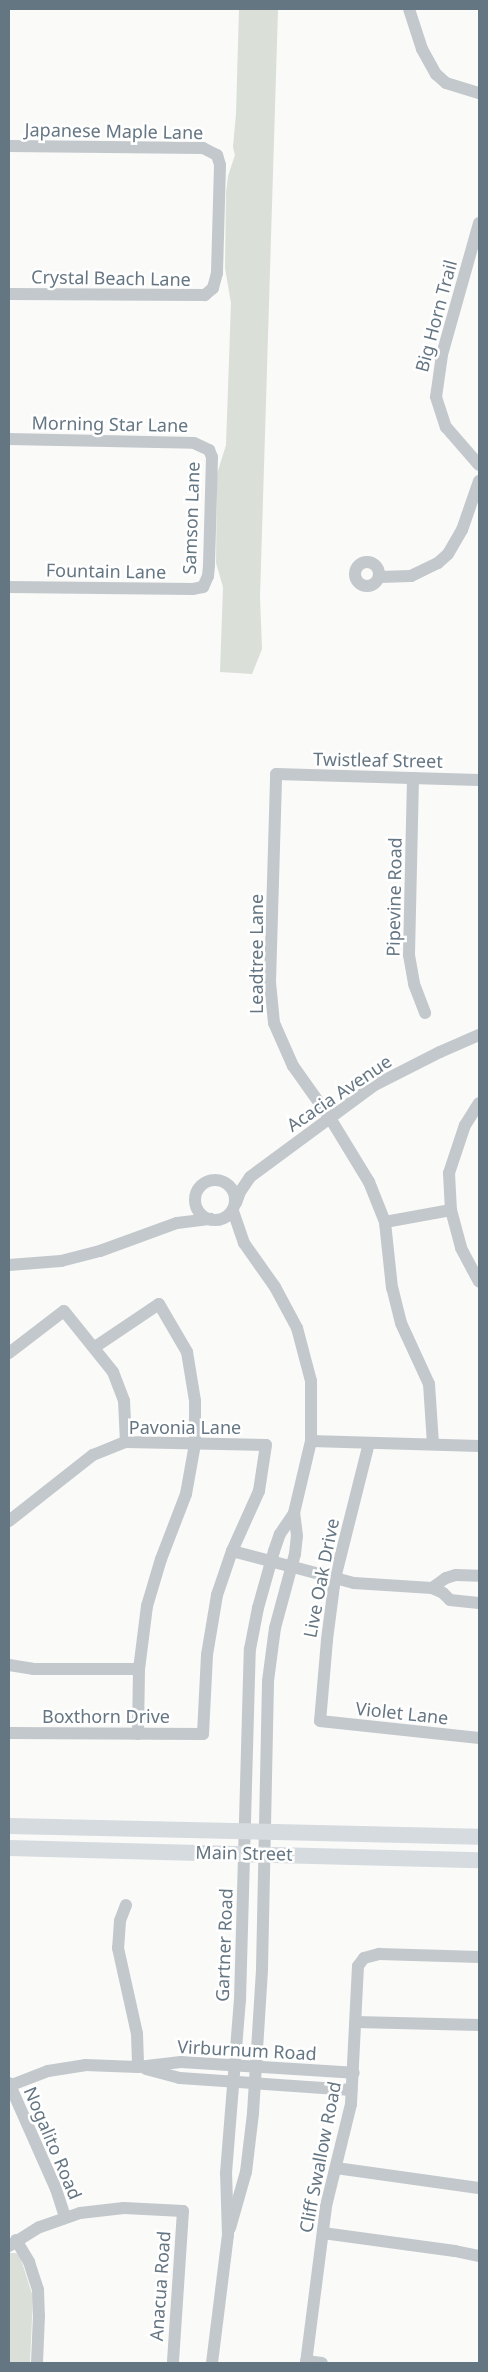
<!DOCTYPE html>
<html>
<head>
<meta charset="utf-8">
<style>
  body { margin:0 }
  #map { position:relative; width:488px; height:2372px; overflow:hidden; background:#fafaf8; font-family:"Noto Sans",sans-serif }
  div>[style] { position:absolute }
  .green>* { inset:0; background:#dadfd7 }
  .minor>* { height:12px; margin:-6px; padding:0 6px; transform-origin:6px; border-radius:6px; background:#c3c8cc }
  .minor>.ring { margin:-6px; padding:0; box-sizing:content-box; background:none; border:12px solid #c3c8cc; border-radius:50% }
  .major>* { height:16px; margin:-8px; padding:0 8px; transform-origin:8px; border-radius:8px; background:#d6dbdf }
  span { translate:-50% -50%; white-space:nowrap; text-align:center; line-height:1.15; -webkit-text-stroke:5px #fff; paint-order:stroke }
  .street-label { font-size:18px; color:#657683 }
  .frame { position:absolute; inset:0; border:10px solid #657683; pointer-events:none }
</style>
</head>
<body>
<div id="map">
  <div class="green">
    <div style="clip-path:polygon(239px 9px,278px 9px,260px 597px,262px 649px,252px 674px,220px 672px,223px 587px,216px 563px,217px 474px,226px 445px,231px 303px,225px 268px,226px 193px,228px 176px,235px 155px,233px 147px,236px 114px)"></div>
    <div style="clip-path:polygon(9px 2253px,16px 2253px,20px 2256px,33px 2297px,30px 2363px,9px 2363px)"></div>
  </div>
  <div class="minor">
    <div style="left:409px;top:9px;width:42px;rotate:72deg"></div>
    <div style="left:422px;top:49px;width:29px;rotate:61deg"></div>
    <div style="left:436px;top:74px;width:13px;rotate:42deg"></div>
    <div style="left:446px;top:83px;width:34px;rotate:17deg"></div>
    <div style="left:9px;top:146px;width:194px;rotate:0.6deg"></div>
    <div style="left:203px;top:148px;width:16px;rotate:27deg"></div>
    <div style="left:217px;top:155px;width:10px;rotate:73deg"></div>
    <div style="left:220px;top:165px;width:108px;rotate:91.6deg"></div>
    <div style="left:217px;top:273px;width:16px;rotate:105deg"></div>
    <div style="left:213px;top:288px;width:11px;rotate:139deg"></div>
    <div style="left:205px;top:295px;width:196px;rotate:-179.7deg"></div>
    <div style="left:479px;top:223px;width:137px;rotate:105.7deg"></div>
    <div style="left:442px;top:355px;width:42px;rotate:98.1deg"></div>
    <div style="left:436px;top:397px;width:32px;rotate:72deg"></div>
    <div style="left:446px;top:427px;width:50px;rotate:49deg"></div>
    <div style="left:9px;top:439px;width:185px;rotate:1.2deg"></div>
    <div style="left:194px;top:443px;width:17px;rotate:25deg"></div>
    <div style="left:209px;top:450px;width:8px;rotate:67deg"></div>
    <div style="left:212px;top:457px;width:108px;rotate:91.6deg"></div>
    <div style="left:209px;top:565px;width:11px;rotate:95deg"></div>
    <div style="left:208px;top:576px;width:12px;rotate:114deg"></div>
    <div style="left:203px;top:587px;width:10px;rotate:169deg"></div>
    <div style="left:193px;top:589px;width:184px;rotate:-179.4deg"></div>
    <div class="ring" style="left:355px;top:562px;width:12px;height:12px"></div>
    <div style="left:379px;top:577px;width:32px;rotate:-2deg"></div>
    <div style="left:411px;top:576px;width:30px;rotate:-26deg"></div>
    <div style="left:438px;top:563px;width:13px;rotate:-42deg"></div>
    <div style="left:448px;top:554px;width:28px;rotate:-60deg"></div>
    <div style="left:462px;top:530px;width:52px;rotate:-70.9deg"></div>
    <div style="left:413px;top:778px;width:177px;rotate:91.3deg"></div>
    <div style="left:409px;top:955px;width:29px;rotate:80deg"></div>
    <div style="left:414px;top:984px;width:31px;rotate:69deg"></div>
    <div style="left:479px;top:1103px;width:26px;rotate:122deg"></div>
    <div style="left:465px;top:1125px;width:51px;rotate:108.4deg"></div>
    <div style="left:449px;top:1173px;width:37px;rotate:87deg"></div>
    <div style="left:451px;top:1210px;width:39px;rotate:75deg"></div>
    <div style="left:461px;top:1248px;width:38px;rotate:62deg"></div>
    <div class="ring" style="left:195px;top:1180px;width:28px;height:28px"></div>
    <div style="left:236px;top:1203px;width:12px;rotate:-70deg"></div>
    <div style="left:240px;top:1192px;width:18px;rotate:-56deg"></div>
    <div style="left:250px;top:1177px;width:155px;rotate:-36.4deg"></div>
    <div style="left:375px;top:1085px;width:73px;rotate:-26.9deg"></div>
    <div style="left:440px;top:1052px;width:43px;rotate:-23.6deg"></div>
    <div style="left:385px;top:1222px;width:67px;rotate:-10.3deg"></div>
    <div style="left:9px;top:1265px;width:52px;rotate:-4.4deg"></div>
    <div style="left:61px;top:1261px;width:40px;rotate:-14.4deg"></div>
    <div style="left:100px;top:1251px;width:82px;rotate:-20deg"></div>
    <div style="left:177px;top:1223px;width:34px;rotate:-7deg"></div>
    <div style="left:95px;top:1347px;width:77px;rotate:-33.9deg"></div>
    <div style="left:159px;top:1304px;width:56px;rotate:59.7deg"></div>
    <div style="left:187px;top:1352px;width:50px;rotate:80.7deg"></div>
    <div style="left:195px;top:1401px;width:43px;rotate:90deg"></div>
    <div style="left:195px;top:1444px;width:51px;rotate:100.2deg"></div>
    <div style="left:186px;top:1494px;width:70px;rotate:111deg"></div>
    <div style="left:161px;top:1559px;width:49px;rotate:106.6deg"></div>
    <div style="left:147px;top:1606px;width:64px;rotate:97.2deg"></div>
    <div style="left:139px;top:1669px;width:65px;rotate:90.9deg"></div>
    <div style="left:9px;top:1353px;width:69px;rotate:-37.4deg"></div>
    <div style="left:64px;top:1311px;width:78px;rotate:51.2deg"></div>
    <div style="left:113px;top:1372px;width:31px;rotate:69deg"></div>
    <div style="left:124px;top:1401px;width:41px;rotate:87.2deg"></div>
    <div style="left:311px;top:1441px;width:168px;rotate:1.7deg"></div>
    <div style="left:369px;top:1443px;width:139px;rotate:104.1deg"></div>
    <div style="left:335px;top:1578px;width:63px;rotate:97.4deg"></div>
    <div style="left:327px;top:1640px;width:81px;rotate:94.9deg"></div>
    <div style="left:320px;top:1721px;width:160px;rotate:6.1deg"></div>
    <div style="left:433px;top:1444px;width:60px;rotate:-93.8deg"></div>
    <div style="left:429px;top:1384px;width:67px;rotate:-114.7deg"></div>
    <div style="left:401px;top:1323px;width:36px;rotate:-104deg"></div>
    <div style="left:392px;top:1288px;width:66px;rotate:-96.1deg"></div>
    <div style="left:385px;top:1222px;width:43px;rotate:-111.8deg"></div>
    <div style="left:369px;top:1182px;width:75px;rotate:-121.4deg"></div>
    <div style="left:330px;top:1118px;width:64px;rotate:-125.4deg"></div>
    <div style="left:293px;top:1066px;width:47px;rotate:-113.8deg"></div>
    <div style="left:274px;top:1023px;width:41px;rotate:-95.6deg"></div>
    <div style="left:270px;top:982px;width:208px;rotate:-88.3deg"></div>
    <div style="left:276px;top:774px;width:203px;rotate:1.7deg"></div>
    <div style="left:9px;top:1521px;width:107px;rotate:-38.2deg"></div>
    <div style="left:93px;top:1455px;width:35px;rotate:-22deg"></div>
    <div style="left:126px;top:1442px;width:140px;rotate:1.2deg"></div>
    <div style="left:266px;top:1445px;width:47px;rotate:98.7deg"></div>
    <div style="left:259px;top:1491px;width:66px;rotate:114.2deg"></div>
    <div style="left:232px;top:1551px;width:46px;rotate:108.8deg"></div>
    <div style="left:217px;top:1595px;width:61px;rotate:99.5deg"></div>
    <div style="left:207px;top:1655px;width:79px;rotate:92.9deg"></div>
    <div style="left:203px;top:1734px;width:194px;rotate:-179.7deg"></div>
    <div style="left:232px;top:1551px;width:126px;rotate:14.7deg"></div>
    <div style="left:354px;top:1583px;width:78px;rotate:3.7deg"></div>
    <div style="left:432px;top:1588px;width:12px;rotate:24deg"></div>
    <div style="left:443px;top:1593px;width:10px;rotate:45deg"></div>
    <div style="left:450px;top:1600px;width:29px;rotate:6deg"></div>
    <div style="left:432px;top:1588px;width:17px;rotate:-36deg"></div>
    <div style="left:446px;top:1578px;width:10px;rotate:-17deg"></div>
    <div style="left:456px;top:1575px;width:23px;rotate:2deg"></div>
    <div style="left:9px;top:1665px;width:24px;rotate:9deg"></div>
    <div style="left:33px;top:1669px;width:106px"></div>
    <div style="left:126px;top:1905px;width:17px;rotate:111deg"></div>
    <div style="left:120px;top:1921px;width:27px;rotate:94deg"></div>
    <div style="left:118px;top:1948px;width:88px;rotate:77.5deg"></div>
    <div style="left:137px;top:2034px;width:33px;rotate:88deg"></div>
    <div style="left:356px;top:2022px;width:123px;rotate:1.4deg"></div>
    <div style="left:146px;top:2069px;width:35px;rotate:15deg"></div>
    <div style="left:180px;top:2078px;width:172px;rotate:4deg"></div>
    <div style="left:9px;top:2083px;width:116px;rotate:66.1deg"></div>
    <div style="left:56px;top:2189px;width:29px;rotate:72deg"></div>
    <div style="left:9px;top:2086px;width:42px;rotate:-21deg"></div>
    <div style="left:48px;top:2071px;width:37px;rotate:-9deg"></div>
    <div style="left:85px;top:2065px;width:53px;rotate:2.2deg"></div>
    <div style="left:138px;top:2067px;width:43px;rotate:-6.6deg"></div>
    <div style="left:181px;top:2062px;width:173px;rotate:3.6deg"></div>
    <div style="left:336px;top:2168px;width:144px;rotate:8deg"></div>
    <div style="left:230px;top:2228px;width:58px;rotate:-74.1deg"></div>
    <div style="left:246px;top:2172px;width:59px;rotate:-83.2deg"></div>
    <div style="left:253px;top:2113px;width:144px;rotate:-86.4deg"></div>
    <div style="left:262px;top:1969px;width:288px;rotate:-88.8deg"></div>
    <div style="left:268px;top:1681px;width:53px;rotate:-82.5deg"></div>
    <div style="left:275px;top:1628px;width:77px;rotate:-74.9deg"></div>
    <div style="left:295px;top:1554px;width:18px;rotate:-84deg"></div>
    <div style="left:297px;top:1536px;width:23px;rotate:-97deg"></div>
    <div style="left:323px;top:2233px;width:133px;rotate:7.8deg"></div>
    <div style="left:455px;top:2251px;width:25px;rotate:12deg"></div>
    <div style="left:16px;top:2240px;width:26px;rotate:59deg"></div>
    <div style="left:29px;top:2262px;width:29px;rotate:72deg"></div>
    <div style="left:38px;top:2290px;width:25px;rotate:88deg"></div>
    <div style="left:39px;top:2315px;width:48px;rotate:92.4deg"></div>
    <div style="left:9px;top:2246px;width:36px;rotate:-32deg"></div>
    <div style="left:40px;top:2227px;width:42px;rotate:-19.3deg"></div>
    <div style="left:80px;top:2213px;width:44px;rotate:-6.5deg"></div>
    <div style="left:124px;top:2208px;width:59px;rotate:2.9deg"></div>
    <div style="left:183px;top:2211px;width:152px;rotate:93.8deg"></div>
    <div style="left:306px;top:2361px;width:16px;rotate:7deg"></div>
    <div style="left:212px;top:2363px;width:129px;rotate:-82.9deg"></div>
    <div style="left:228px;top:2235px;width:62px;rotate:-91.8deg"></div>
    <div style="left:226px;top:2173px;width:174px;rotate:-85.4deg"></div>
    <div style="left:240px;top:2000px;width:351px;rotate:-88.4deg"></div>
    <div style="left:250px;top:1649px;width:42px;rotate:-79deg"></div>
    <div style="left:258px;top:1608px;width:59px;rotate:-74.3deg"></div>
    <div style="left:274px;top:1551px;width:18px;rotate:-71deg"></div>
    <div style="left:280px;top:1534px;width:25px;rotate:-56deg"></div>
    <div style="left:294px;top:1513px;width:74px;rotate:-76.7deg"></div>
    <div style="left:311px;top:1441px;width:60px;rotate:-90deg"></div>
    <div style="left:311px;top:1381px;width:55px;rotate:-104.8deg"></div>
    <div style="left:297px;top:1328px;width:47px;rotate:-118.2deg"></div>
    <div style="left:275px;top:1287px;width:54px;rotate:-125.2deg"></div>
    <div style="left:244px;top:1243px;width:34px;rotate:-109deg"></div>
    <div style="left:306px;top:2363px;width:158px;rotate:-82.7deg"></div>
    <div style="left:326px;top:2206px;width:105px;rotate:-76.2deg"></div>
    <div style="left:351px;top:2104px;width:138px;rotate:-87.1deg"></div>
    <div style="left:358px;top:1966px;width:10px;rotate:-53deg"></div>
    <div style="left:364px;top:1958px;width:16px;rotate:-15deg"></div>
    <div style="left:379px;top:1954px;width:100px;rotate:1.7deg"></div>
  </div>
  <div class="major">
    <div style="left:9px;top:1826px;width:470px;rotate:1.3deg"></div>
    <div style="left:9px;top:1848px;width:470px;rotate:1.5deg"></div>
  </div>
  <div class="street-label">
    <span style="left:114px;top:131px;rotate:1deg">Japanese Maple Lane</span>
    <span style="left:111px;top:278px;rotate:1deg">Crystal Beach Lane</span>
    <span style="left:436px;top:316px;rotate:-75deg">Big Horn Trail</span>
    <span style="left:110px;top:424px;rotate:1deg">Morning Star Lane</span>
    <span style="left:191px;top:518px;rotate:-88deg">Samson Lane</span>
    <span style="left:106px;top:571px;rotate:1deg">Fountain Lane</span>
    <span style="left:378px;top:760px;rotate:1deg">Twistleaf Street</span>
    <span style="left:394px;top:897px;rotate:-89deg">Pipevine Road</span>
    <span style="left:256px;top:954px;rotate:-90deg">Leadtree Lane</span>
    <span style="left:339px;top:1093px;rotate:-34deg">Acacia Avenue</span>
    <span style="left:185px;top:1427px">Pavonia Lane</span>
    <span style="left:321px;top:1578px;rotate:-79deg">Live Oak Drive</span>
    <span style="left:402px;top:1713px;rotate:6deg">Violet Lane</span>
    <span style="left:106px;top:1716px">Boxthorn Drive</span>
    <span style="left:244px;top:1853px;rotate:1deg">Main Street</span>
    <span style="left:224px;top:1945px;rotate:-88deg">Gartner Road</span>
    <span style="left:247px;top:2050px;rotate:3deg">Virburnum Road</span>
    <span style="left:53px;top:2143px;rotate:67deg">Nogalito Road</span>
    <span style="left:320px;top:2157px;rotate:-79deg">Cliff Swallow Road</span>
    <span style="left:160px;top:2286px;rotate:-86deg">Anacua Road</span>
  </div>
  <div class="frame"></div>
</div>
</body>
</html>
